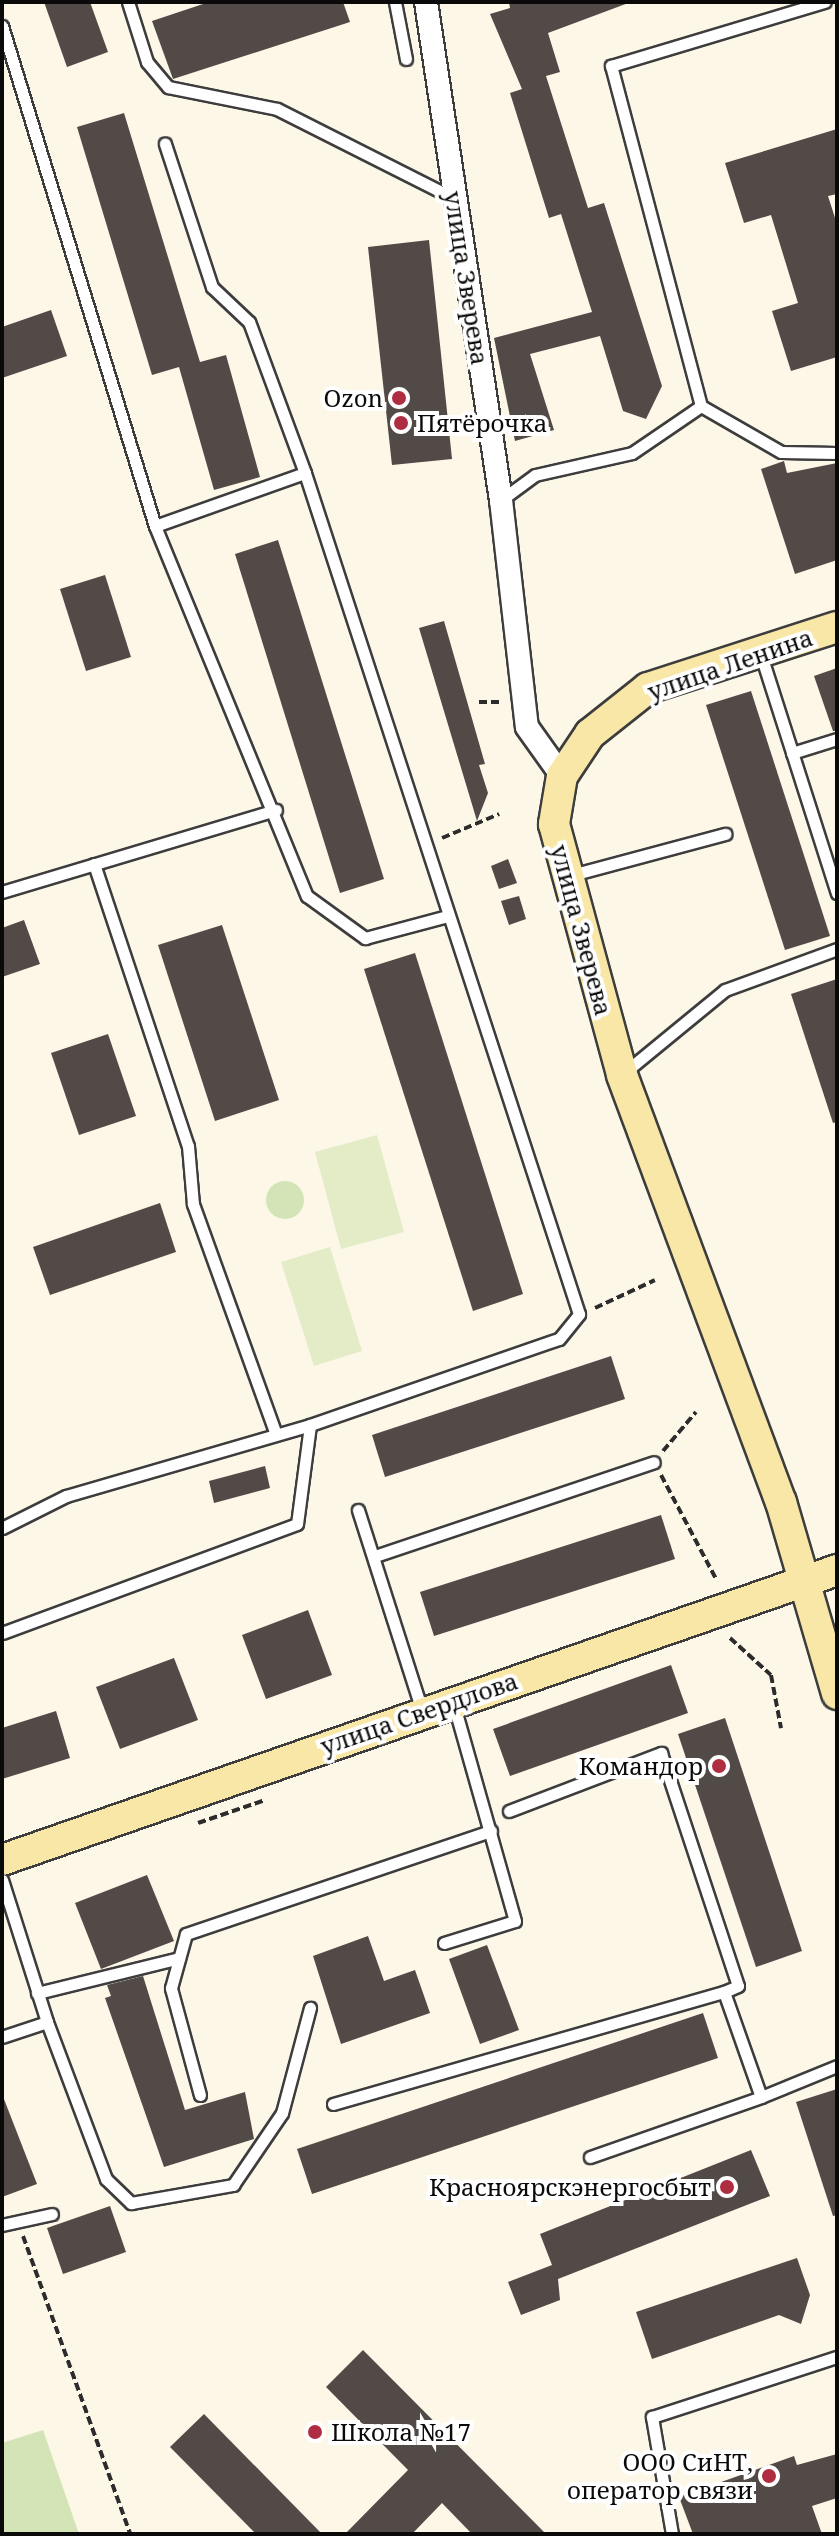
<!DOCTYPE html>
<html>
<head>
<meta charset="utf-8">
<style>
  body { margin:0 }
  #map { position:relative; width:839px; height:2536px; overflow:hidden; background:#fdf7e8; font-family:"Noto Serif",serif }
  div>[style] { position:absolute }
  .green>* { inset:0; background:#d3e4b6 }
  .round { border-radius:50% }
  .pitch>* { inset:0; background:#e3ecc7 }
  .building>* { inset:0; background:#524a47 }
  .path>* { height:4px; margin-top:-2px; transform-origin:0; background:repeating-linear-gradient(90deg,#2c2c2c 0 8px,transparent 0 12px) }
  .roads { filter:drop-shadow(2px 0 #3d3d3d) drop-shadow(-2px 0 #3d3d3d) drop-shadow(0 2px #3d3d3d) drop-shadow(0 -2px #3d3d3d) }
  .lane>* { height:11px; margin:-5.5px; padding:0 5.5px; transform-origin:5.5px; border-radius:5.5px; background:#fff }
  .street>* { height:22px; margin:-11px; padding:0 11px; transform-origin:11px; border-radius:11px; background:#fff }
  .secondary>* { height:30px; margin:-15px; padding:0 15px; transform-origin:15px; border-radius:15px; background:#f9e7a8 }
  .dots>* { width:22px; height:22px; translate:-50% -50%; box-sizing:border-box; border:4px solid #fff; border-radius:50% }
  span { translate:-50% -50%; white-space:nowrap; text-align:center; line-height:1.15; -webkit-text-stroke:8px #fff; paint-order:stroke }
  .street-label { font-size:24px; color:#0a0a0a }
  .poi-label { font-size:24px; color:#0a0a0a }
  .right { translate:-100% -50%; text-align:right }
  .left { translate:0 -50%; text-align:left }
  .frame { position:absolute; inset:0; border:4px solid #0a0a0a; pointer-events:none }
</style>
</head>
<body>
<div id="map">
  <div class="green">
    <div class="round" style="left:266px;top:1181px;width:38px;height:38px"></div>
    <div style="clip-path:polygon(43px 2430px,79px 2534px,2px 2534px,2px 2443px)"></div>
  </div>
  <div class="pitch">
    <div style="clip-path:polygon(377px 1135px,404px 1232px,341px 1249px,315px 1152px)"></div>
    <div style="clip-path:polygon(330px 1247px,362px 1351px,314px 1366px,281px 1262px)"></div>
  </div>
  <div class="building">
    <div style="clip-path:polygon(44px 2px,90px 2px,108px 52px,67px 67px)"></div>
    <div style="clip-path:polygon(209px 2px,343px 2px,350px 22px,173px 79px,152px 21px)"></div>
    <div style="clip-path:polygon(509px 2px,631px 2px,548px 33px,560px 72px,546px 76px,588px 208px,604px 203px,662px 386px,646px 419px,623px 411px,600px 336px,530px 354px,554px 430px,515px 441px,494px 338px,592px 312px,561px 214px,549px 218px,510px 93px,522px 89px,490px 14px,510px 8px)"></div>
    <div style="clip-path:polygon(124px 113px,200px 362px,226px 355px,260px 477px,214px 490px,179px 367px,152px 375px,77px 127px)"></div>
    <div style="clip-path:polygon(837px 129px,837px 194px,828px 196px,837px 224px,837px 357px,791px 371px,772px 311px,798px 303px,771px 215px,744px 223px,725px 163px)"></div>
    <div style="clip-path:polygon(429px 240px,452px 459px,392px 465px,368px 247px)"></div>
    <div style="clip-path:polygon(51px 310px,67px 356px,2px 378px,2px 327px)"></div>
    <div style="clip-path:polygon(784px 461px,787px 473px,837px 463px,837px 560px,795px 574px,761px 469px)"></div>
    <div style="clip-path:polygon(278px 540px,384px 879px,340px 893px,235px 554px)"></div>
    <div style="clip-path:polygon(105px 575px,131px 657px,86px 671px,60px 589px)"></div>
    <div style="clip-path:polygon(444px 621px,485px 764px,479px 765px,488px 793px,477px 821px,419px 628px)"></div>
    <div style="clip-path:polygon(837px 668px,837px 731px,833px 731px,814px 676px)"></div>
    <div style="clip-path:polygon(751px 691px,830px 936px,785px 950px,706px 705px)"></div>
    <div style="clip-path:polygon(508px 859px,517px 883px,499px 889px,491px 866px)"></div>
    <div style="clip-path:polygon(519px 896px,526px 919px,509px 925px,501px 901px)"></div>
    <div style="clip-path:polygon(24px 920px,40px 964px,2px 977px,2px 928px)"></div>
    <div style="clip-path:polygon(222px 925px,279px 1100px,215px 1121px,158px 945px)"></div>
    <div style="clip-path:polygon(415px 953px,523px 1294px,473px 1311px,364px 969px)"></div>
    <div style="clip-path:polygon(837px 979px,837px 1122px,833px 1123px,791px 994px)"></div>
    <div style="clip-path:polygon(108px 1034px,136px 1116px,79px 1135px,51px 1053px)"></div>
    <div style="clip-path:polygon(160px 1203px,176px 1252px,50px 1295px,33px 1247px)"></div>
    <div style="clip-path:polygon(611px 1356px,625px 1399px,385px 1477px,372px 1435px)"></div>
    <div style="clip-path:polygon(265px 1466px,270px 1488px,214px 1503px,209px 1481px)"></div>
    <div style="clip-path:polygon(661px 1515px,675px 1559px,434px 1636px,420px 1592px)"></div>
    <div style="clip-path:polygon(308px 1610px,332px 1675px,266px 1699px,242px 1635px)"></div>
    <div style="clip-path:polygon(174px 1658px,198px 1720px,120px 1749px,96px 1687px)"></div>
    <div style="clip-path:polygon(671px 1665px,688px 1713px,510px 1776px,493px 1729px)"></div>
    <div style="clip-path:polygon(56px 1711px,70px 1758px,2px 1779px,2px 1728px)"></div>
    <div style="clip-path:polygon(725px 1718px,802px 1951px,756px 1967px,678px 1734px)"></div>
    <div style="clip-path:polygon(147px 1875px,174px 1941px,101px 1969px,75px 1903px)"></div>
    <div style="clip-path:polygon(368px 1936px,384px 1981px,415px 1970px,430px 2013px,341px 2044px,313px 1956px)"></div>
    <div style="clip-path:polygon(487px 1945px,519px 2030px,480px 2044px,449px 1959px)"></div>
    <div style="clip-path:polygon(143px 1976px,185px 2110px,245px 2092px,254px 2139px,164px 2167px,105px 1998px,111px 1996px,107px 1985px)"></div>
    <div style="clip-path:polygon(703px 2013px,718px 2058px,312px 2194px,297px 2149px)"></div>
    <div style="clip-path:polygon(837px 2089px,837px 2215px,833px 2216px,796px 2102px)"></div>
    <div style="clip-path:polygon(2px 2094px,37px 2184px,2px 2197px)"></div>
    <div style="clip-path:polygon(751px 2150px,770px 2196px,558px 2279px,560px 2300px,521px 2315px,508px 2282px,552px 2265px,540px 2234px)"></div>
    <div style="clip-path:polygon(110px 2206px,126px 2252px,63px 2274px,47px 2228px)"></div>
    <div style="clip-path:polygon(797px 2258px,810px 2295px,801px 2324px,779px 2315px,652px 2359px,636px 2312px)"></div>
    <div style="clip-path:polygon(363px 2350px,546px 2534px,472px 2534px,442px 2503px,412px 2534px,345px 2534px,408px 2470px,326px 2387px)"></div>
    <div style="clip-path:polygon(204px 2414px,322px 2534px,256px 2534px,170px 2447px)"></div>
    <div style="clip-path:polygon(837px 2454px,837px 2498px,812px 2506px,822px 2534px,693px 2534px,679px 2497px,794px 2456px,797px 2465px)"></div>
  </div>
  <div class="path">
    <div style="left:479px;top:702px;width:20px"></div>
    <div style="left:442px;top:838px;width:62px;rotate:-22.8deg"></div>
    <div style="left:595px;top:1308px;width:66px;rotate:-25deg"></div>
    <div style="left:663px;top:1451px;width:51px;rotate:-49.8deg"></div>
    <div style="left:661px;top:1475px;width:118px;rotate:62.1deg"></div>
    <div style="left:730px;top:1638px;width:55px;rotate:42.1deg"></div>
    <div style="left:771px;top:1675px;width:54px;rotate:79.3deg"></div>
    <div style="left:198px;top:1823px;width:71px;rotate:-18.9deg"></div>
    <div style="left:23px;top:2236px;width:317px;rotate:70.2deg"></div>
  </div>
  <div class="roads">
    <div class="lane">
      <div style="left:128px;top:2px;width:63px;rotate:72.4deg"></div>
      <div style="left:147px;top:62px;width:33px;rotate:50deg"></div>
      <div style="left:168px;top:87px;width:111px;rotate:11.4deg"></div>
      <div style="left:277px;top:109px;width:199px;rotate:26.8deg"></div>
      <div style="left:395px;top:2px;width:58px;rotate:79.1deg"></div>
      <div style="left:2px;top:26px;width:523px;rotate:72.99deg"></div>
      <div style="left:155px;top:526px;width:159px;rotate:-19.5deg"></div>
      <div style="left:701px;top:406px;width:92px;rotate:29.9deg"></div>
      <div style="left:781px;top:452px;width:56px;rotate:1deg"></div>
      <div style="left:501px;top:500px;width:42px;rotate:-36.3deg"></div>
      <div style="left:535px;top:475px;width:99px;rotate:-12.8deg"></div>
      <div style="left:632px;top:453px;width:83px;rotate:-34.3deg"></div>
      <div style="left:701px;top:406px;width:352px;rotate:-104.8deg"></div>
      <div style="left:611px;top:66px;width:223px;rotate:-16.7deg"></div>
      <div style="left:155px;top:526px;width:400px;rotate:67.7deg"></div>
      <div style="left:307px;top:896px;width:72px;rotate:35.9deg"></div>
      <div style="left:365px;top:938px;width:82px;rotate:-14.9deg"></div>
      <div style="left:760px;top:652px;width:253px;rotate:72.3deg"></div>
      <div style="left:792px;top:753px;width:47px;rotate:-17.3deg"></div>
      <div style="left:94px;top:864px;width:297px;rotate:71.6deg"></div>
      <div style="left:188px;top:1146px;width:58px;rotate:85.1deg"></div>
      <div style="left:193px;top:1204px;width:245px;rotate:70.2deg"></div>
      <div style="left:568px;top:876px;width:163px;rotate:-15deg"></div>
      <div style="left:2px;top:892px;width:286px;rotate:-16.7deg"></div>
      <div style="left:625px;top:1072px;width:129px;rotate:-39.4deg"></div>
      <div style="left:725px;top:990px;width:119px;rotate:-20.1deg"></div>
      <div style="left:358px;top:1510px;width:211px;rotate:72.3deg"></div>
      <div style="left:2px;top:1528px;width:72px;rotate:-26.6deg"></div>
      <div style="left:66px;top:1496px;width:254px;rotate:-16.2deg"></div>
      <div style="left:375px;top:1556px;width:294px;rotate:-18.6deg"></div>
      <div style="left:2px;top:1633px;width:314px;rotate:-20.3deg"></div>
      <div style="left:297px;top:1524px;width:100px;rotate:-82.5deg"></div>
      <div style="left:310px;top:1425px;width:263px;rotate:-19.1deg"></div>
      <div style="left:559px;top:1339px;width:32px;rotate:-51deg"></div>
      <div style="left:579px;top:1314px;width:885px;rotate:-108.05deg"></div>
      <div style="left:305px;top:473px;width:161px;rotate:-110.3deg"></div>
      <div style="left:249px;top:322px;width:51px;rotate:-136.6deg"></div>
      <div style="left:212px;top:287px;width:151px;rotate:-108.2deg"></div>
      <div style="left:509px;top:1811px;width:163px;rotate:-20.9deg"></div>
      <div style="left:661px;top:1753px;width:245px;rotate:71.7deg"></div>
      <div style="left:738px;top:1986px;width:15px;rotate:157deg"></div>
      <div style="left:2px;top:1880px;width:149px;rotate:72.4deg"></div>
      <div style="left:47px;top:2022px;width:47px;rotate:161.6deg"></div>
      <div style="left:444px;top:1943px;width:74px;rotate:-17.2deg"></div>
      <div style="left:515px;top:1921px;width:224px;rotate:-105.8deg"></div>
      <div style="left:37px;top:1993px;width:146px;rotate:-13.8deg"></div>
      <div style="left:47px;top:2022px;width:168px;rotate:69.4deg"></div>
      <div style="left:106px;top:2179px;width:35px;rotate:44deg"></div>
      <div style="left:131px;top:2203px;width:104px;rotate:-10deg"></div>
      <div style="left:233px;top:2185px;width:87px;rotate:-55.8deg"></div>
      <div style="left:282px;top:2113px;width:109px;rotate:-75.1deg"></div>
      <div style="left:200px;top:2095px;width:111px;rotate:-105.2deg"></div>
      <div style="left:171px;top:1988px;width:56px;rotate:-74.5deg"></div>
      <div style="left:186px;top:1934px;width:322px;rotate:-18.7deg"></div>
      <div style="left:333px;top:2104px;width:407px;rotate:-16deg"></div>
      <div style="left:724px;top:1992px;width:111px;rotate:70.6deg"></div>
      <div style="left:761px;top:2097px;width:82px;rotate:-22.2deg"></div>
      <div style="left:590px;top:2157px;width:181px;rotate:-19.3deg"></div>
      <div style="left:2px;top:2225px;width:51px;rotate:-12.4deg"></div>
      <div style="left:672px;top:2534px;width:119px;rotate:-99.7deg"></div>
      <div style="left:652px;top:2417px;width:194px;rotate:-18deg"></div>
    </div>
    <div class="street">
      <div style="left:426px;top:2px;width:504px;rotate:81.44deg"></div>
      <div style="left:501px;top:500px;width:228px;rotate:83.5deg"></div>
      <div style="left:527px;top:727px;width:60px;rotate:54.5deg"></div>
    </div>
    <div class="secondary">
      <div style="left:837px;top:627px;width:199px;rotate:162.1deg"></div>
      <div style="left:648px;top:688px;width:74px;rotate:141.6deg"></div>
      <div style="left:590px;top:734px;width:50px;rotate:123.7deg"></div>
      <div style="left:562px;top:776px;width:49px;rotate:99.5deg"></div>
      <div style="left:554px;top:824px;width:260px;rotate:74.8deg"></div>
      <div style="left:622px;top:1075px;width:456px;rotate:69.6deg"></div>
      <div style="left:781px;top:1502px;width:200px;rotate:73.7deg"></div>
      <div style="left:2px;top:1860px;width:884px;rotate:-19.15deg"></div>
    </div>
  </div>
  <div class="dots">
    <div style="left:399px;top:398px;background:#af2d41"></div>
    <div style="left:401px;top:423px;background:#af2d41"></div>
    <div style="left:719px;top:1766px;background:#af2d41"></div>
    <div style="left:727px;top:2187px;background:#af2d41"></div>
    <div style="left:315px;top:2432px;background:#af2d41"></div>
    <div style="left:769px;top:2476px;background:#af2d41"></div>
  </div>
  <div class="street-label">
    <span style="left:467px;top:278px;rotate:81deg">улица Зверева</span>
    <span style="left:730px;top:664px;rotate:-19deg">улица Ленина</span>
    <span style="left:582px;top:930px;rotate:75deg">улица Зверева</span>
    <span style="left:419px;top:1713px;rotate:-19deg">улица Свердлова</span>
  </div>
  <div class="poi-label">
    <span class="right" style="left:383px;top:398px">Ozon</span>
    <span class="left" style="left:417px;top:423px">Пятёрочка</span>
    <span class="right" style="left:703px;top:1766px">Командор</span>
    <span class="right" style="left:711px;top:2187px">Красноярскэнергосбыт</span>
    <span class="left" style="left:331px;top:2432px">Школа №17</span>
    <span class="right" style="left:753px;top:2476px">ООО СиНТ,<br>оператор связи</span>
  </div>
  <div class="frame"></div>
</div>
</body>
</html>
